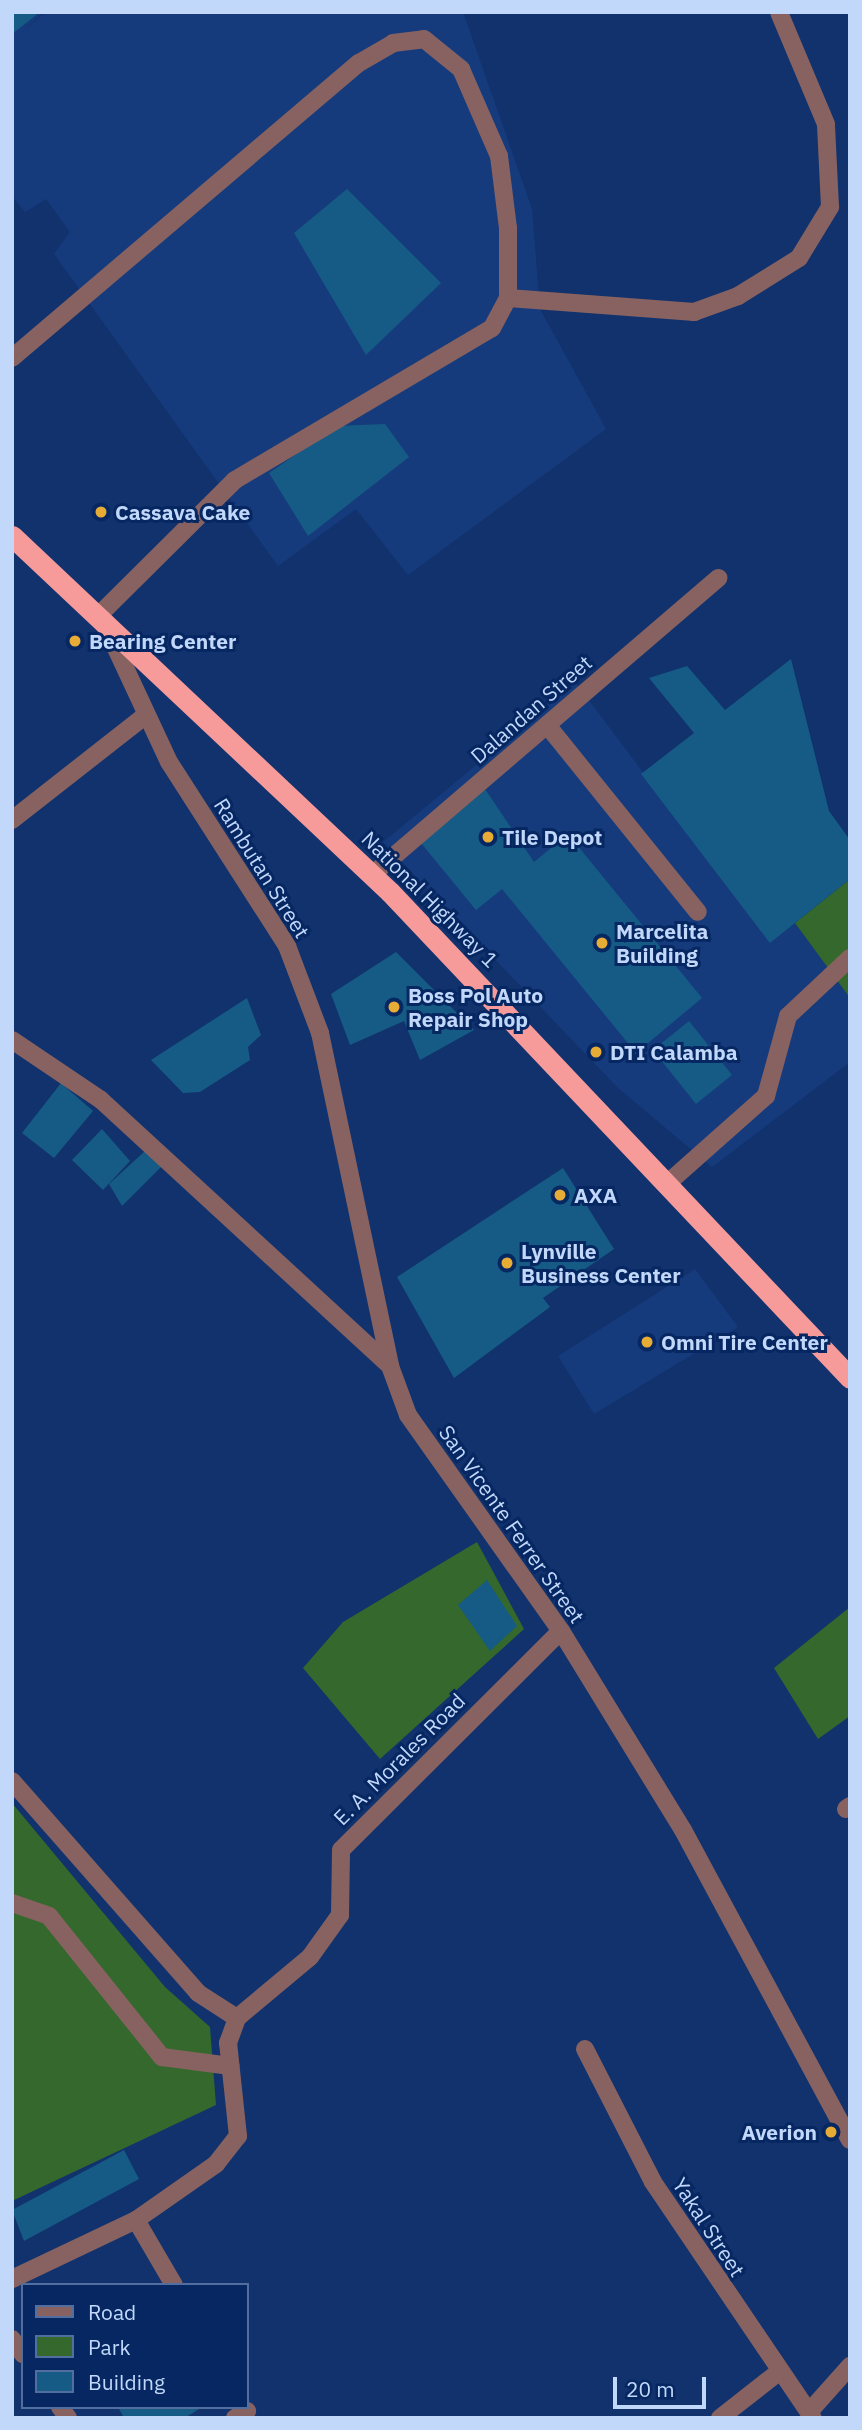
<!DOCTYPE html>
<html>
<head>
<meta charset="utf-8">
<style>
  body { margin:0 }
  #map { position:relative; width:862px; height:2430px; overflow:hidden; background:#11326d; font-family:"IBM Plex Sans",sans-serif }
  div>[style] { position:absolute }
  .built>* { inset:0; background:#163b7c }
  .green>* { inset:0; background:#35682c }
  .building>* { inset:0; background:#155b85 }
  .minor>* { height:18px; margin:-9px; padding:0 9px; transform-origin:9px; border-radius:9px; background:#876261 }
  .highway>* { height:21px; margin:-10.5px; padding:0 10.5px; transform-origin:10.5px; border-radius:10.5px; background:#f69b9a }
  .dots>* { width:19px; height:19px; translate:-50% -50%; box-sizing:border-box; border:4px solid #062761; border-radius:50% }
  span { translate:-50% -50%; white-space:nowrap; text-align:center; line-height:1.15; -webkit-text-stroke:6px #062761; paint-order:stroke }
  .poi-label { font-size:21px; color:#c2d8fb; font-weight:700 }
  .left { translate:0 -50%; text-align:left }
  .right { translate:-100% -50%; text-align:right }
  .street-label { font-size:21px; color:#c2d8fb }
  .frame { position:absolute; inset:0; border:14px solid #c2d8fb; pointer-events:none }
  .legend { position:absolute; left:21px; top:2283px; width:228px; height:126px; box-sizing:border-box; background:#062761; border:2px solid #516e9f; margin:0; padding:9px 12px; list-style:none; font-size:21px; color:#c2d8fb }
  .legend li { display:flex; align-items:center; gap:14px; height:35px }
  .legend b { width:35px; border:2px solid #516e9f }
  .scale { position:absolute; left:613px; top:2377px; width:93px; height:32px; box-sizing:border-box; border:4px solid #c2d8fb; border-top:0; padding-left:9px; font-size:21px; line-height:24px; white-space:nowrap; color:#c2d8fb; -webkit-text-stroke:5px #062761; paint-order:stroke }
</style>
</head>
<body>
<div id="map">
  <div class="built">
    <div style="clip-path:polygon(12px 12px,44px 12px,22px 32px,46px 12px,463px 12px,532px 209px,540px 309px,606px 429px,408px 575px,356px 509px,278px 566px,54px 254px,70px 232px,46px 199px,25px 212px,12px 196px)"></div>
    <div style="clip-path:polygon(576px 683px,770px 942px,795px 923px,850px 998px,850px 1062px,712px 1167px,617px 1087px,383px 842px)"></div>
    <div style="clip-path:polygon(695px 1269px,738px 1327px,594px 1414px,558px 1356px)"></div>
  </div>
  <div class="green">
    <div style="clip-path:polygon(850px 879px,850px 998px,795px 923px)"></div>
    <div style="clip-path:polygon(477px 1542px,524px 1629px,380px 1759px,303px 1668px,343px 1622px)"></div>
    <div style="clip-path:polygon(850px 1607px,850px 1716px,818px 1739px,774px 1668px)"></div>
    <div style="clip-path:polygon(12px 1803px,165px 1987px,210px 2027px,216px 2105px,12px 2201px)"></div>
  </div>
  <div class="building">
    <div style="clip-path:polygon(12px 12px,40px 12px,12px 34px)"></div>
    <div style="clip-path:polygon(347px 189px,441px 283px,366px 355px,294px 233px)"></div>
    <div style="clip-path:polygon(385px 424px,409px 457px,308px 536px,269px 473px,337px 426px)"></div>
    <div style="clip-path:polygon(791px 659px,829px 811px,850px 840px,850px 879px,770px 943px,641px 774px,694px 733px,649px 678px,687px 666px,725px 710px)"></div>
    <div style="clip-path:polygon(485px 789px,534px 862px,568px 834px,702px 998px,636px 1053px,502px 889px,476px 910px,421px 843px)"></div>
    <div style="clip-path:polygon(396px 952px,474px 1030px,420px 1060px,404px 1021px,350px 1045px,331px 994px)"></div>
    <div style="clip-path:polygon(247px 998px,261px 1035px,248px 1047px,250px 1060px,200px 1092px,183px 1093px,151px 1060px)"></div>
    <div style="clip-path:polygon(689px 1021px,732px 1075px,696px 1104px,653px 1050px)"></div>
    <div style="clip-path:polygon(61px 1083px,93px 1111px,54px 1158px,22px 1133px)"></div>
    <div style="clip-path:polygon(102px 1129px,130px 1161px,103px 1190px,72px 1160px)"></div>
    <div style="clip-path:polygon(145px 1151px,162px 1166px,122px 1206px,109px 1184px)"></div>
    <div style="clip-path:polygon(563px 1168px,614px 1249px,543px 1298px,550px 1307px,454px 1378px,397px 1277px)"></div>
    <div style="clip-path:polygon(487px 1580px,517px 1626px,490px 1651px,458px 1605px)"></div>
    <div style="clip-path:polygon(124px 2150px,139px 2179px,24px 2241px,12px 2210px)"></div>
    <div style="clip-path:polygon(118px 2407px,202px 2407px,185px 2418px,124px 2418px)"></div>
  </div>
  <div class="minor">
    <div style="left:508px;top:298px;width:187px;rotate:4.3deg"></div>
    <div style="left:694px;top:312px;width:47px;rotate:-20deg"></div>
    <div style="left:738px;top:296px;width:72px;rotate:-31.9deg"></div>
    <div style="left:799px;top:258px;width:60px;rotate:-58.7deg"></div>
    <div style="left:830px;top:207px;width:83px;rotate:-92.8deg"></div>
    <div style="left:826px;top:124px;width:121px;rotate:-112.8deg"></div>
    <div style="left:12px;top:358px;width:455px;rotate:-40.4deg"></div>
    <div style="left:359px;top:63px;width:39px;rotate:-30deg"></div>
    <div style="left:393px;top:43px;width:31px;rotate:-7deg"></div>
    <div style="left:424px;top:39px;width:48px;rotate:39deg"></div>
    <div style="left:461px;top:69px;width:95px;rotate:66.4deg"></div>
    <div style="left:499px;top:156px;width:73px;rotate:82.9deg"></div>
    <div style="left:508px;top:228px;width:70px;rotate:90deg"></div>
    <div style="left:508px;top:298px;width:34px;rotate:118deg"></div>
    <div style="left:492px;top:328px;width:299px;rotate:149.4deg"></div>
    <div style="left:235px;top:480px;width:190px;rotate:135.2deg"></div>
    <div style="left:100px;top:614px;width:163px;rotate:65deg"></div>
    <div style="left:169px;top:762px;width:219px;rotate:57.3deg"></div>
    <div style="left:287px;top:946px;width:93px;rotate:69.2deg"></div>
    <div style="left:320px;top:1033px;width:340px;rotate:78.1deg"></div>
    <div style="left:547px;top:725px;width:240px;rotate:51.1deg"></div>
    <div style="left:12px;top:820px;width:170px;rotate:-38.1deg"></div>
    <div style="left:373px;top:874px;width:455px;rotate:-40.6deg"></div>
    <div style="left:12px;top:1040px;width:107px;rotate:34deg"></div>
    <div style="left:101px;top:1100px;width:393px;rotate:42.6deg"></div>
    <div style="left:390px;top:1366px;width:52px;rotate:69.8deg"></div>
    <div style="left:408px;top:1415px;width:265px;rotate:54.7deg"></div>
    <div style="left:561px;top:1631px;width:233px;rotate:58.5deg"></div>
    <div style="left:683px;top:1830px;width:352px;rotate:61.7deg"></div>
    <div style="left:669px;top:1182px;width:130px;rotate:-41.6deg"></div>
    <div style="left:766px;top:1096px;width:83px;rotate:-74.6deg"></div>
    <div style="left:788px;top:1016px;width:85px;rotate:-43.1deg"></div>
    <div style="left:12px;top:1781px;width:282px;rotate:48.7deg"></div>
    <div style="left:198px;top:1993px;width:46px;rotate:32.7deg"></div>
    <div style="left:846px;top:1809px;width:5px;rotate:-37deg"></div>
    <div style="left:12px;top:1903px;width:39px;rotate:19deg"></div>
    <div style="left:49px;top:1916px;width:181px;rotate:51.3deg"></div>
    <div style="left:162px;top:2057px;width:69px;rotate:7.5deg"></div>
    <div style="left:585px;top:2049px;width:149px;rotate:62.9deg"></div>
    <div style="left:653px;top:2182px;width:285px;rotate:55.9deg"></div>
    <div style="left:136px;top:2220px;width:75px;rotate:59.7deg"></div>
    <div style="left:12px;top:2279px;width:137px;rotate:-25.4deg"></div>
    <div style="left:136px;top:2220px;width:98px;rotate:-35deg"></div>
    <div style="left:216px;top:2164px;width:36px;rotate:-52deg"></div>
    <div style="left:238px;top:2136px;width:94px;rotate:-96.1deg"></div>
    <div style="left:228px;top:2043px;width:27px;rotate:-70deg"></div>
    <div style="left:237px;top:2018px;width:95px;rotate:-39.9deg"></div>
    <div style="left:310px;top:1957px;width:52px;rotate:-54.5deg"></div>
    <div style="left:340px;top:1915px;width:65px;rotate:-89.1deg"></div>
    <div style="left:341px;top:1850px;width:310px;rotate:-44.9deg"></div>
    <div style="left:12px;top:2339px;width:19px;rotate:54deg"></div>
    <div style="left:60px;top:2407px;width:14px;rotate:54deg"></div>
    <div style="left:809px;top:2412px;width:62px;rotate:-48.3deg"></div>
    <div style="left:235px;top:2418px;width:14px;rotate:-30deg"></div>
    <div style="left:720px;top:2418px;width:76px;rotate:-38.1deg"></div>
  </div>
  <div class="highway">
    <div style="left:12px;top:536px;width:519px;rotate:43.28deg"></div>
    <div style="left:390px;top:892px;width:669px;rotate:46.57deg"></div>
  </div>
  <div class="dots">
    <div style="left:101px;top:512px;background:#e6ac36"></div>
    <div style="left:75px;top:641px;background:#e6ac36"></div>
    <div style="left:488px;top:837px;background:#e6ac36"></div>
    <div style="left:602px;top:943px;background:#e6ac36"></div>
    <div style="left:394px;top:1007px;background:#e6ac36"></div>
    <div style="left:596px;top:1052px;background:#e6ac36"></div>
    <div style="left:560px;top:1195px;background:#e6ac36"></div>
    <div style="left:507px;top:1263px;background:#e6ac36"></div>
    <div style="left:647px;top:1342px;background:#e6ac36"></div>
    <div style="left:831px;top:2132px;background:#e6ac36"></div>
  </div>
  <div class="poi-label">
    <span class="left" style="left:115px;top:512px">Cassava Cake</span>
    <span class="left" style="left:89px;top:641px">Bearing Center</span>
    <span class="left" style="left:502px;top:837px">Tile Depot</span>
    <span class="left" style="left:616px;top:943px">Marcelita<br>Building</span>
    <span class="left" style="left:408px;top:1007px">Boss Pol Auto<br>Repair Shop</span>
    <span class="left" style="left:610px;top:1052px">DTI Calamba</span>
    <span class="left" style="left:574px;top:1195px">AXA</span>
    <span class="left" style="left:521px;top:1263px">Lynville<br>Business Center</span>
    <span class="left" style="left:661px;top:1342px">Omni Tire Center</span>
    <span class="right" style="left:817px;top:2132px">Averion</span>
  </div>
  <div class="street-label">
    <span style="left:531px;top:709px;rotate:-41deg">Dalandan Street</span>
    <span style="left:262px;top:868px;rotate:58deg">Rambutan Street</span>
    <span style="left:430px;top:899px;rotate:45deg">National Highway 1</span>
    <span style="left:512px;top:1524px;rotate:55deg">San Vicente Ferrer Street</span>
    <span style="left:399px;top:1759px;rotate:-45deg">E. A. Morales Road</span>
    <span style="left:709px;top:2227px;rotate:57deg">Yakal Street</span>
  </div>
  <div class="frame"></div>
  <ul class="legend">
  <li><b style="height:9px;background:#876261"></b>Road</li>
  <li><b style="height:19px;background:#35682c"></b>Park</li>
  <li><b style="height:19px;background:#155b85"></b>Building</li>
  </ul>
  <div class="scale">20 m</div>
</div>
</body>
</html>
